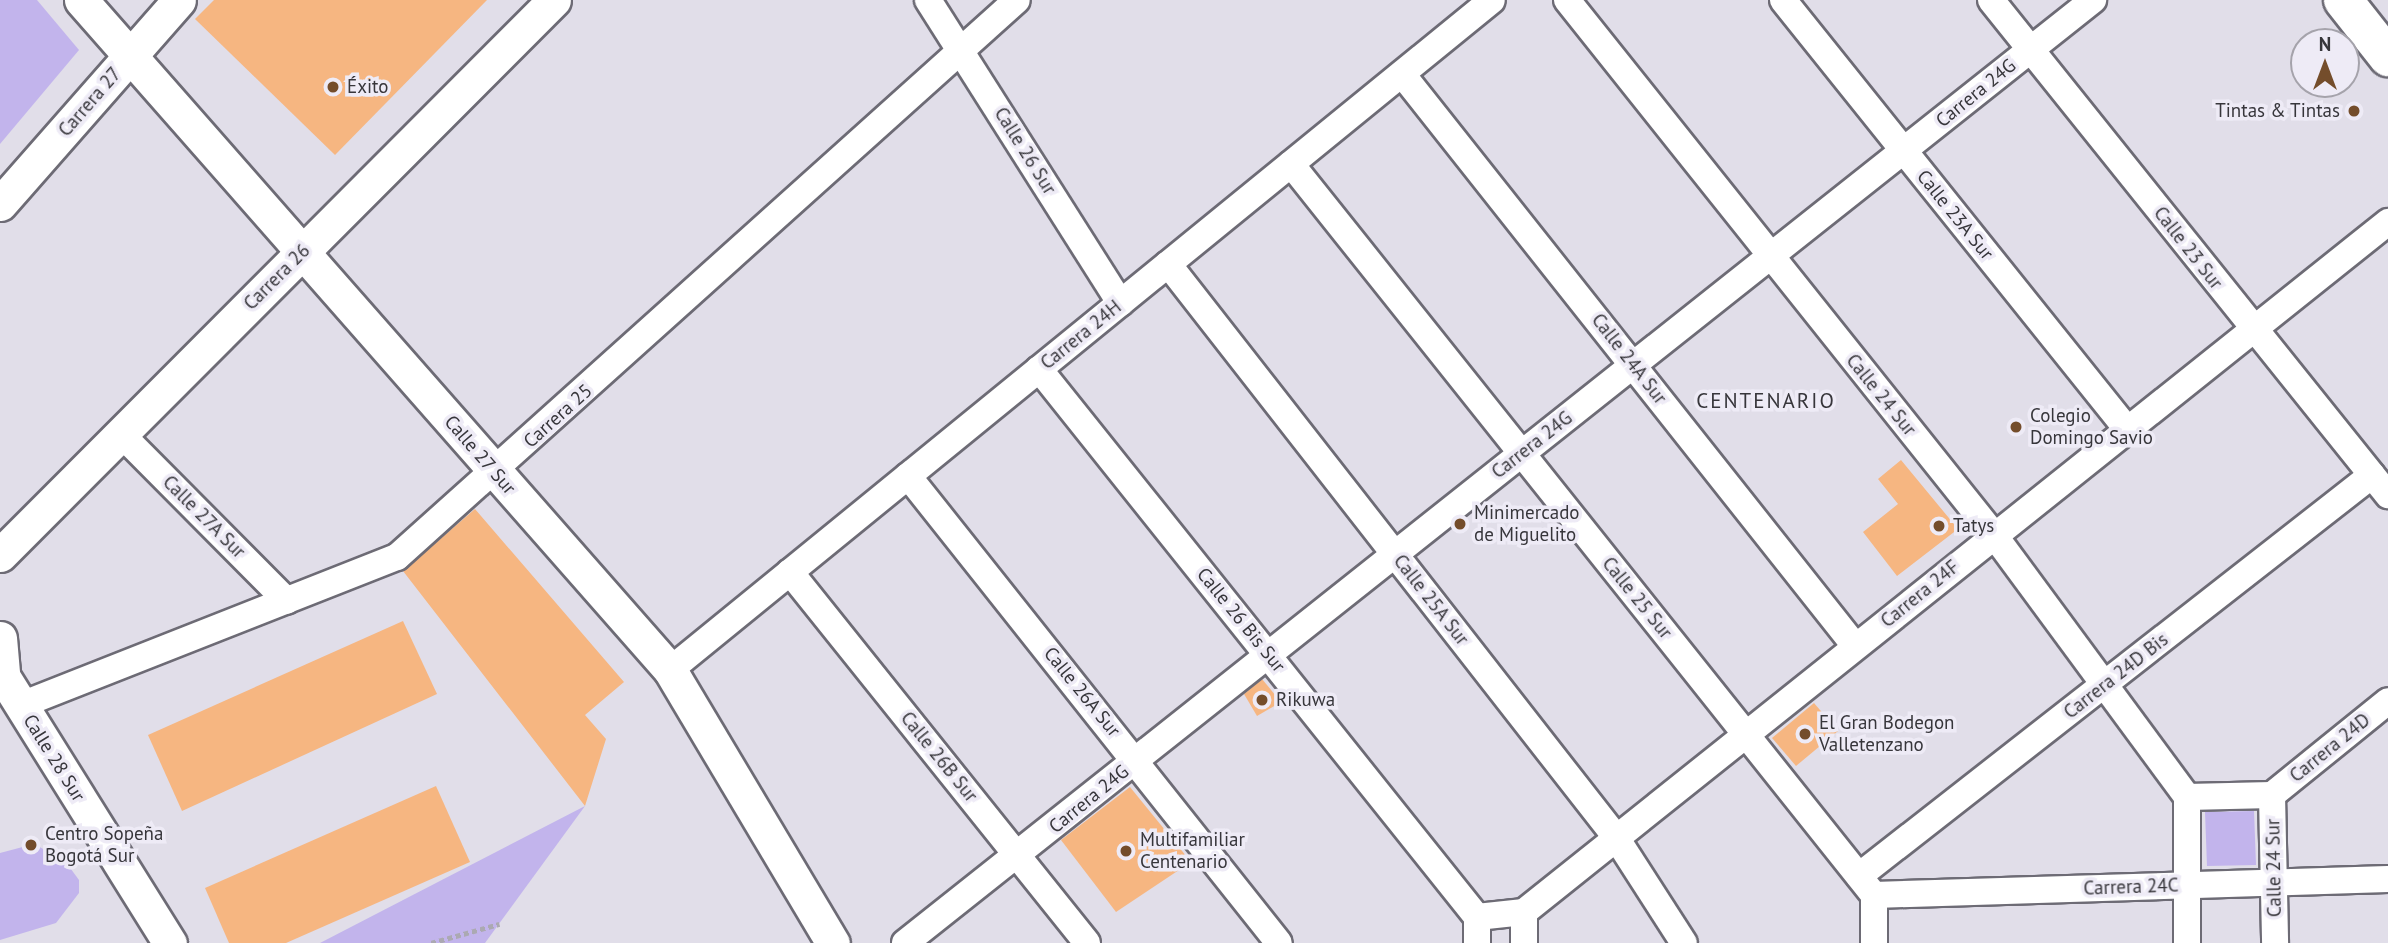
<!DOCTYPE html>
<html>
<head>
<meta charset="utf-8">
<style>
  body { margin:0 }
  #map { position:relative; width:2388px; height:943px; overflow:hidden; background:#e1dee9; font-family:"PT Sans",sans-serif }
  div>[style] { position:absolute }
  .green>* { inset:0; background:#c2b4ec }
  .building>* { inset:0; background:#f6b681 }
  .path>* { height:4.5px; margin-top:-2.25px; transform-origin:0; background:repeating-linear-gradient(90deg,#aba9b2 0 5px,transparent 0 8.5px) }
  .roads { filter:drop-shadow(2px 0 #6d6b75) drop-shadow(-2px 0 #6d6b75) drop-shadow(0 2px #6d6b75) drop-shadow(0 -2px #6d6b75) }
  .minor>* { height:26px; margin:-13px; padding:0 13px; transform-origin:13px; border-radius:13px; background:#fff }
  .tertiary>* { height:33px; margin:-16.5px; padding:0 16.5px; transform-origin:16.5px; border-radius:16.5px; background:#fff }
  .primary>* { height:38px; margin:-19px; padding:0 19px; transform-origin:19px; border-radius:19px; background:#fff }
  .dots>* { width:19px; height:19px; translate:-50% -50%; box-sizing:border-box; border:4px solid #eeebf6; border-radius:50% }
  span { translate:-50% -50%; white-space:nowrap; text-align:center; line-height:1.15; -webkit-text-stroke:7px #eeebf6; paint-order:stroke }
  .poi-label { font-size:19px; color:#37363b }
  .left { translate:0 -50%; text-align:left }
  .right { translate:-100% -50%; text-align:right }
  .street-label { font-size:19px; color:#37363b }
  .neighbourhood-label { font-size:21px; color:#37363b; letter-spacing:2px }
  .north { position:absolute; left:2290px; top:28px; width:70px; height:70px; box-sizing:border-box; background:#eeebf6; border:2px solid #a5a3ab; border-radius:50%; rotate:0deg; font-size:19px; font-weight:700; line-height:28px; text-align:center; color:#37363b }
  .north::after { content:''; display:block; margin:auto; width:24px; height:32px; background:#744d2b; clip-path:polygon(50% 0,100% 100%,50% 72%,0 100%) }
</style>
</head>
<body>
<div id="map">
  <div class="green">
    <div style="clip-path:polygon(0 0,37px 0,79px 50px,0 144px)"></div>
    <div style="clip-path:polygon(585px 806px,485px 943px,320px 943px)"></div>
    <div style="clip-path:polygon(2254px 811px,2256px 865px,2207px 866px,2205px 812px)"></div>
    <div style="clip-path:polygon(34px 844px,65px 861px,79px 880px,79px 893px,56px 923px,0 940px,0 853px)"></div>
  </div>
  <div class="building">
    <div style="clip-path:polygon(214px 0,487px 0,335px 155px,195px 19px)"></div>
    <div style="clip-path:polygon(1901px 460px,1958px 529px,1897px 576px,1863px 532px,1898px 504px,1878px 479px)"></div>
    <div style="clip-path:polygon(475px 509px,624px 682px,585px 715px,606px 739px,585px 806px,403px 571px)"></div>
    <div style="clip-path:polygon(403px 621px,437px 694px,182px 811px,148px 735px)"></div>
    <div style="clip-path:polygon(1262px 679px,1281px 702px,1257px 716px,1244px 694px)"></div>
    <div style="clip-path:polygon(1814px 703px,1838px 731px,1796px 766px,1772px 738px)"></div>
    <div style="clip-path:polygon(436px 786px,470px 862px,286px 943px,229px 943px,205px 888px)"></div>
    <div style="clip-path:polygon(1130px 787px,1191px 862px,1116px 912px,1061px 840px)"></div>
  </div>
  <div class="path">
    <div style="left:431px;top:943px;width:71px;rotate:-15.6deg"></div>
  </div>
  <div class="roads">
    <div class="minor">
      <div style="left:928px;top:0;width:359px;rotate:57.6deg"></div>
      <div style="left:1567px;top:0;width:685px;rotate:51.41deg"></div>
      <div style="left:1994px;top:535px;width:325px;rotate:53.6deg"></div>
      <div style="left:2187px;top:797px;width:146px;rotate:90deg"></div>
      <div style="left:1783px;top:0;width:550px;rotate:51.28deg"></div>
      <div style="left:1991px;top:0;width:635px;rotate:51.27deg"></div>
      <div style="left:1402px;top:74px;width:730px;rotate:51.62deg"></div>
      <div style="left:1291px;top:164px;width:935px;rotate:51.43deg"></div>
      <div style="left:1874px;top:895px;width:48px;rotate:90deg"></div>
      <div style="left:1168px;top:264px;width:726px;rotate:51.99deg"></div>
      <div style="left:1615px;top:836px;width:127px;rotate:57.2deg"></div>
      <div style="left:1039px;top:369px;width:702px;rotate:51.37deg"></div>
      <div style="left:1477px;top:917px;width:26px;rotate:90deg"></div>
      <div style="left:121px;top:434px;width:235px;rotate:45.2deg"></div>
      <div style="left:908px;top:476px;width:596px;rotate:51.54deg"></div>
      <div style="left:790px;top:572px;width:475px;rotate:51.3deg"></div>
      <div style="left:670px;top:670px;width:1060px;rotate:-39.18deg"></div>
      <div style="left:21px;top:705px;width:404px;rotate:-21.5deg"></div>
      <div style="left:397px;top:557px;width:833px;rotate:-41.94deg"></div>
      <div style="left:2272px;top:795px;width:149px;rotate:-39deg"></div>
      <div style="left:2272px;top:795px;width:148px;rotate:88.8deg"></div>
      <div style="left:2187px;top:797px;width:85px;rotate:-1.3deg"></div>
      <div style="left:1859px;top:876px;width:651px;rotate:-38.01deg"></div>
      <div style="left:1874px;top:895px;width:514px;rotate:-1.78deg"></div>
      <div style="left:1524px;top:912px;width:31px;rotate:90deg"></div>
      <div style="left:1477px;top:917px;width:47px;rotate:-6.1deg"></div>
      <div style="left:1524px;top:912px;width:1106px;rotate:-38.61deg"></div>
      <div style="left:905px;top:943px;width:1517px;rotate:-38.44deg"></div>
    </div>
    <div class="tertiary">
      <div style="left:81px;top:0;width:892px;rotate:48.68deg"></div>
      <div style="left:670px;top:670px;width:318px;rotate:59.2deg"></div>
      <div style="left:0;top:204px;width:271px;rotate:-48.7deg"></div>
      <div style="left:0;top:555px;width:784px;rotate:-45.05deg"></div>
      <div style="left:0;top:638px;width:38px;rotate:85deg"></div>
      <div style="left:3px;top:676px;width:315px;rotate:58deg"></div>
    </div>
    <div class="primary">
      <div style="left:2343px;top:0;width:73px;rotate:51.7deg"></div>
    </div>
  </div>
  <div class="dots">
    <div style="left:333px;top:87px;background:#744d2b"></div>
    <div style="left:2354px;top:111px;background:#744d2b"></div>
    <div style="left:2016px;top:427px;background:#744d2b"></div>
    <div style="left:1460px;top:524px;background:#744d2b"></div>
    <div style="left:1939px;top:526px;background:#744d2b"></div>
    <div style="left:1262px;top:700px;background:#744d2b"></div>
    <div style="left:1805px;top:734px;background:#744d2b"></div>
    <div style="left:31px;top:845px;background:#744d2b"></div>
    <div style="left:1126px;top:851px;background:#744d2b"></div>
  </div>
  <div class="poi-label">
    <span class="left" style="left:347px;top:87px">Éxito</span>
    <span class="right" style="left:2340px;top:111px">Tintas &amp; Tintas</span>
    <span class="left" style="left:2030px;top:427px">Colegio<br>Domingo Savio</span>
    <span class="left" style="left:1474px;top:524px">Minimercado<br>de Miguelito</span>
    <span class="left" style="left:1953px;top:526px">Tatys</span>
    <span class="left" style="left:1276px;top:700px">Rikuwa</span>
    <span class="left" style="left:1819px;top:734px">El Gran Bodegon<br>Valletenzano</span>
    <span class="left" style="left:45px;top:845px">Centro Sopeña<br>Bogotá Sur</span>
    <span class="left" style="left:1140px;top:851px">Multifamiliar<br>Centenario</span>
  </div>
  <div class="street-label">
    <span style="left:1976px;top:93px;rotate:-39deg">Carrera 24G</span>
    <span style="left:90px;top:102px;rotate:-49deg">Carrera 27</span>
    <span style="left:1025px;top:151px;rotate:58deg">Calle 26 Sur</span>
    <span style="left:1955px;top:215px;rotate:51deg">Calle 23A Sur</span>
    <span style="left:2188px;top:248px;rotate:52deg">Calle 23 Sur</span>
    <span style="left:277px;top:277px;rotate:-45deg">Carrera 26</span>
    <span style="left:1081px;top:335px;rotate:-39deg">Carrera 24H</span>
    <span style="left:1629px;top:359px;rotate:52deg">Calle 24A Sur</span>
    <span style="left:1881px;top:395px;rotate:51deg">Calle 24 Sur</span>
    <span style="left:558px;top:416px;rotate:-42deg">Carrera 25</span>
    <span style="left:1532px;top:445px;rotate:-38deg">Carrera 24G</span>
    <span style="left:480px;top:455px;rotate:49deg">Calle 27 Sur</span>
    <span style="left:204px;top:517px;rotate:45deg">Calle 27A Sur</span>
    <span style="left:1920px;top:594px;rotate:-39deg">Carrera 24F</span>
    <span style="left:1637px;top:598px;rotate:51deg">Calle 25 Sur</span>
    <span style="left:1431px;top:600px;rotate:52deg">Calle 25A Sur</span>
    <span style="left:1241px;top:620px;rotate:51deg">Calle 26 Bis Sur</span>
    <span style="left:2116px;top:676px;rotate:-38deg">Carrera 24D Bis</span>
    <span style="left:1082px;top:692px;rotate:51deg">Calle 26A Sur</span>
    <span style="left:2330px;top:748px;rotate:-39deg">Carrera 24D</span>
    <span style="left:939px;top:757px;rotate:51deg">Calle 26B Sur</span>
    <span style="left:54px;top:758px;rotate:58deg">Calle 28 Sur</span>
    <span style="left:1089px;top:799px;rotate:-39deg">Carrera 24G</span>
    <span style="left:2274px;top:868px;rotate:-91deg">Calle 24 Sur</span>
    <span style="left:2131px;top:887px;rotate:-2deg">Carrera 24C</span>
  </div>
  <div class="neighbourhood-label">
    <span style="left:1766px;top:401px">CENTENARIO</span>
  </div>
  <div class="north">N</div>
</div>
</body>
</html>
